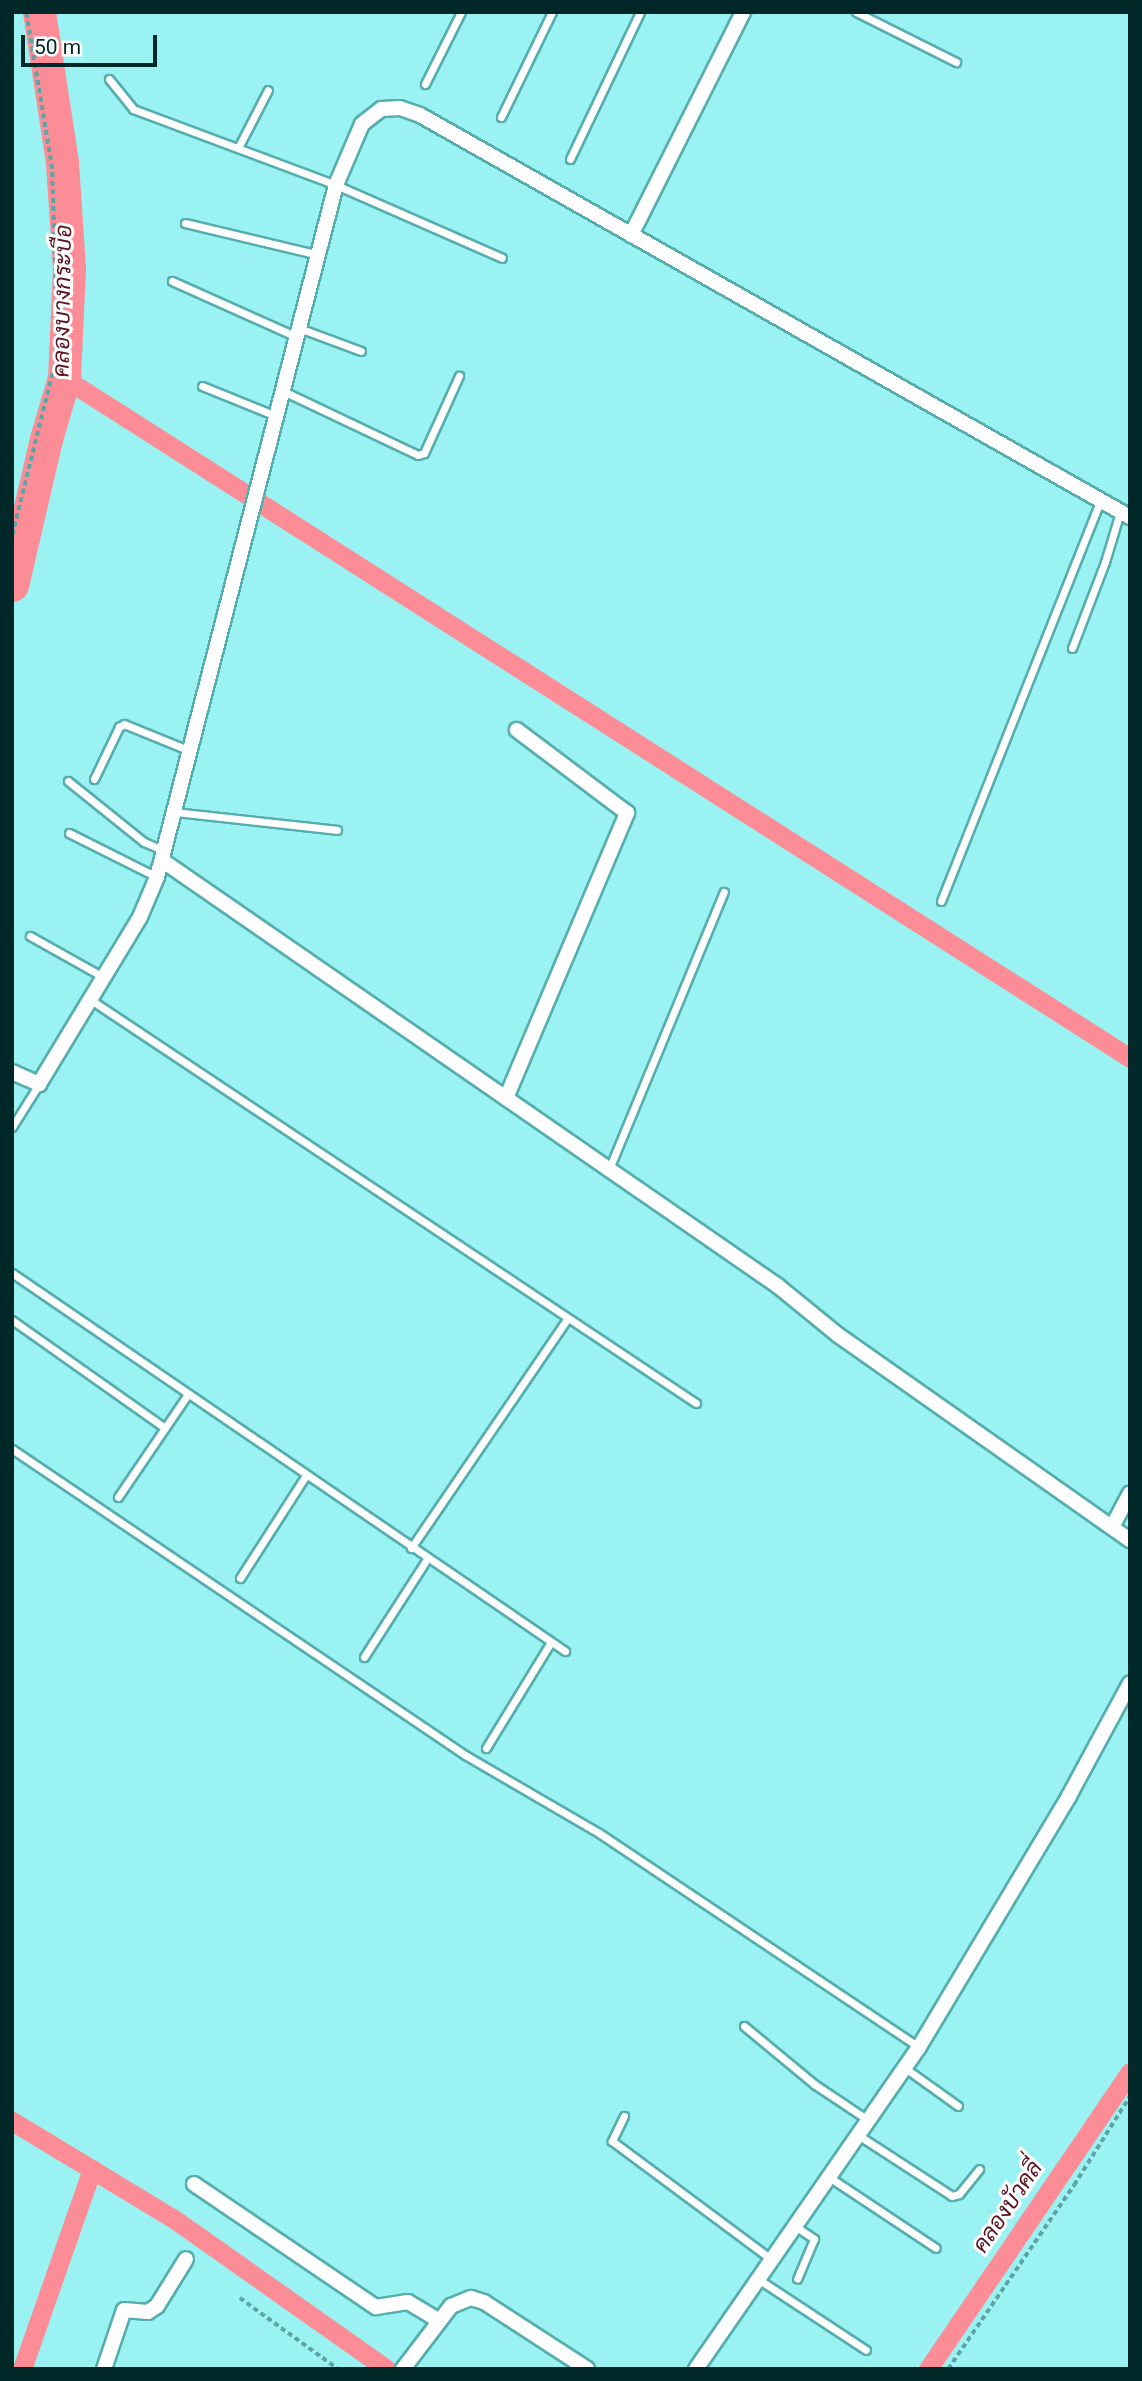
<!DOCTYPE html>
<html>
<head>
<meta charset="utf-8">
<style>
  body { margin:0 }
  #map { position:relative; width:1142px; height:2381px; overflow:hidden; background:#9af2f2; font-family:Roboto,Sarabun,sans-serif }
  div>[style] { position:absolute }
  .canal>* { height:19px; margin:-9.5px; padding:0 9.5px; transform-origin:9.5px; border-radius:9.5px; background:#fc8d96 }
  .river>* { height:33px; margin:-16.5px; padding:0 16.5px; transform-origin:16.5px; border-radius:16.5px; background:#fc8d96 }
  .path>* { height:3.5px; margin-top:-1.75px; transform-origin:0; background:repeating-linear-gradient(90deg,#5fa4a4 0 5px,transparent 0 8.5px) }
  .roads { filter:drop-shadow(2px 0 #55aeae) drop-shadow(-2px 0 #55aeae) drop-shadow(0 2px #55aeae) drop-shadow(0 -2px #55aeae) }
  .lane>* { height:7px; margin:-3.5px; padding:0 3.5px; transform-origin:3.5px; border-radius:3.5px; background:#fff }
  .street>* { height:14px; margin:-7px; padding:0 7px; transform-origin:7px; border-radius:7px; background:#fff }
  span { translate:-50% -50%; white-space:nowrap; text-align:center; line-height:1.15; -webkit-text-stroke:6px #fff; paint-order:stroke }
  .water-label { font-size:23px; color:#591520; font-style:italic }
  .frame { position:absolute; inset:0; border:14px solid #002828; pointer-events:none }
  .scale { position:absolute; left:21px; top:35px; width:136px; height:32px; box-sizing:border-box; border:4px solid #002828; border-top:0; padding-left:9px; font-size:21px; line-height:24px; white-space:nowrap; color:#002828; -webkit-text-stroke:5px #fff; paint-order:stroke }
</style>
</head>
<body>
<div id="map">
  <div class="canal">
    <div style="left:64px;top:378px;width:1264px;rotate:32.53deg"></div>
    <div style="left:12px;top:2121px;width:189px;rotate:31.2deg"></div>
    <div style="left:174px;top:2219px;width:261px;rotate:35.2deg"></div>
    <div style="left:22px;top:2369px;width:212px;rotate:-70.7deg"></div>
    <div style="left:928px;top:2369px;width:359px;rotate:-55.8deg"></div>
  </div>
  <div class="river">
    <div style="left:12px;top:585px;width:150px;rotate:-76.9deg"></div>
    <div style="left:46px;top:439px;width:64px;rotate:-73.6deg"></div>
    <div style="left:64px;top:378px;width:110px;rotate:-87.4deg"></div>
    <div style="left:69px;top:268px;width:106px;rotate:-93.8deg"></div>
    <div style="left:62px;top:162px;width:152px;rotate:-98.7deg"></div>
  </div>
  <div class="path">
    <div style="left:12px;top:535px;width:178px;rotate:-76deg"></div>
    <div style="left:55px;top:362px;width:23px;rotate:-85deg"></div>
    <div style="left:57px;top:339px;width:170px;rotate:-91.7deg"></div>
    <div style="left:52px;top:169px;width:159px;rotate:-99.4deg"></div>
    <div style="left:240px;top:2298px;width:121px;rotate:35.9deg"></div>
    <div style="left:948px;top:2369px;width:223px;rotate:-55.6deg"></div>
    <div style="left:1074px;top:2185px;width:105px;rotate:-57.8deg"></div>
  </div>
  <div class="roads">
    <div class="lane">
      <div style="left:856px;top:12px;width:112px;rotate:26.6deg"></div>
      <div style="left:109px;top:79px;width:38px;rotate:51deg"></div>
      <div style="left:133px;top:109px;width:217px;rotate:20.5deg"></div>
      <div style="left:336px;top:185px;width:181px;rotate:23.7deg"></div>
      <div style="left:425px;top:84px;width:80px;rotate:-63.4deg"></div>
      <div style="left:501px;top:117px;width:117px;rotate:-64.1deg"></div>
      <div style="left:238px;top:148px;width:65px;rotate:-62.7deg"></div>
      <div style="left:570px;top:159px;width:163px;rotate:-64.5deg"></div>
      <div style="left:185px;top:223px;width:138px;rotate:13.4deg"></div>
      <div style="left:172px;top:281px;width:137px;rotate:24.1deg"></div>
      <div style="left:299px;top:328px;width:66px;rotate:20.4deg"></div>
      <div style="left:202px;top:386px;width:80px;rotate:22.1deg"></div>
      <div style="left:283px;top:391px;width:149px;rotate:25.4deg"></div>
      <div style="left:418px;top:455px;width:6px;rotate:-18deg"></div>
      <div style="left:424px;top:453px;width:85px;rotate:-65.6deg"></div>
      <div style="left:1072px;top:648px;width:92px;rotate:-69deg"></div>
      <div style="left:1105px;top:562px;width:52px;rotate:-73.3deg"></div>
      <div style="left:94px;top:779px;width:58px;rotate:-64.3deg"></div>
      <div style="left:119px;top:727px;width:6px;rotate:-31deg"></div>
      <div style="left:124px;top:724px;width:71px;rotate:22.2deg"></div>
      <div style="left:68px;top:781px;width:97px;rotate:38.8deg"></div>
      <div style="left:144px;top:842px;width:23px;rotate:23deg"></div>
      <div style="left:175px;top:812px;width:163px;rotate:6.3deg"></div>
      <div style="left:69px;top:833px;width:98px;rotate:26.6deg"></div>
      <div style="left:941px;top:901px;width:430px;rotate:-68.3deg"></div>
      <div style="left:30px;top:936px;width:84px;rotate:29.3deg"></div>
      <div style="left:91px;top:1000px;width:727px;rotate:33.67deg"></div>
      <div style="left:12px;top:1127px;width:51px;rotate:-57.9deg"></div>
      <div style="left:609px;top:1169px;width:300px;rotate:-67.5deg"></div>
      <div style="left:12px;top:1273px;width:670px;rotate:34.35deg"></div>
      <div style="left:12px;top:1320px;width:187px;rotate:35.2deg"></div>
      <div style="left:12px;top:1449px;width:547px;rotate:34.04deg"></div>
      <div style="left:465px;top:1755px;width:155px;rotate:30.2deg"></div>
      <div style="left:599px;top:1833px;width:385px;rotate:33.8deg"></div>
      <div style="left:118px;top:1497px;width:125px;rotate:-55.8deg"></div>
      <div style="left:411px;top:1548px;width:278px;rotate:-55.7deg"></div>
      <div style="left:240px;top:1578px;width:122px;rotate:-57.3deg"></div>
      <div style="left:364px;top:1657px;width:117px;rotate:-57.3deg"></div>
      <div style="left:486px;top:1748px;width:124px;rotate:-58.5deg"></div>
      <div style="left:744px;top:2026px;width:91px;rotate:39.6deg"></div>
      <div style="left:814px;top:2084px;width:65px;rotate:33.7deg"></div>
      <div style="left:905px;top:2068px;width:65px;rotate:35.6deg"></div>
      <div style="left:624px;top:2116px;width:28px;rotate:116deg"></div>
      <div style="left:612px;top:2141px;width:198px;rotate:36.6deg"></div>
      <div style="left:858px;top:2135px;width:112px;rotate:33deg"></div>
      <div style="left:952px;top:2196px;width:7px;rotate:-16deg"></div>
      <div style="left:959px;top:2194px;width:32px;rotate:-51deg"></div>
      <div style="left:829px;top:2177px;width:128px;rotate:33.6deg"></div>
      <div style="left:795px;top:2226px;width:23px;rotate:34deg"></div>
      <div style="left:814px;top:2239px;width:43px;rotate:113deg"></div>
      <div style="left:758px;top:2279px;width:129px;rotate:33.3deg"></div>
    </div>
    <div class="street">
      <div style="left:631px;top:235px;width:250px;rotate:-63.3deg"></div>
      <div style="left:163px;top:861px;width:748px;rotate:34.65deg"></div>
      <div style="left:778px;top:1286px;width:77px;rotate:39.2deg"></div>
      <div style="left:838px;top:1335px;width:357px;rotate:35.1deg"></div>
      <div style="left:12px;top:1072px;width:30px;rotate:24deg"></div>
      <div style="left:39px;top:1084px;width:195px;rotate:-58.8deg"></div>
      <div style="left:140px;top:917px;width:43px;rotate:-67deg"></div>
      <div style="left:157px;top:877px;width:715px;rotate:-75.5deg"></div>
      <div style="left:336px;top:185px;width:66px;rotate:-66.9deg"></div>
      <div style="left:362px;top:124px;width:24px;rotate:-38deg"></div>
      <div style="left:381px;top:109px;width:19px;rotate:-3deg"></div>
      <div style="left:400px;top:108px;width:21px;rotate:19deg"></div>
      <div style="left:420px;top:115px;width:816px;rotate:29.52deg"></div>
      <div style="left:506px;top:1098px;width:310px;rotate:-67deg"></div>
      <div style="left:627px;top:813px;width:138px;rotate:-143deg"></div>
      <div style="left:1112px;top:1527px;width:38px;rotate:-62deg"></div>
      <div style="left:194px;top:2184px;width:220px;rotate:34.1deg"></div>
      <div style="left:376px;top:2307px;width:32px;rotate:-9deg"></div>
      <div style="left:408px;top:2302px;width:35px;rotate:31deg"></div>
      <div style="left:104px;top:2369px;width:62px;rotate:-71.3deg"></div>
      <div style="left:124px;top:2310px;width:24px;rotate:5deg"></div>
      <div style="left:148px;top:2312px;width:11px;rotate:-34deg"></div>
      <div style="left:157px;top:2306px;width:55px;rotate:-58.3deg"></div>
      <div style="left:403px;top:2369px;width:79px;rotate:-52.7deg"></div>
      <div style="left:451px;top:2306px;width:22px;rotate:-22deg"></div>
      <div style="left:471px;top:2298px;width:14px;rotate:17deg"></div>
      <div style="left:484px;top:2302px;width:123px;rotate:33deg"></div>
      <div style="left:696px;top:2369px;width:392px;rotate:-55.3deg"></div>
      <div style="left:919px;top:2047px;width:292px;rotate:-59.1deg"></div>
      <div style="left:1069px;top:1796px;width:128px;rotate:-61.6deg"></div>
    </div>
  </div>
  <div class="water-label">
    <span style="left:63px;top:301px;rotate:-89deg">คลองบางกระบือ</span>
    <span style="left:1008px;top:2207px;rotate:-56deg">คลองบัวคลี่</span>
  </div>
  <div class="frame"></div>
  <div class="scale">50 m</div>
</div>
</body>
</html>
